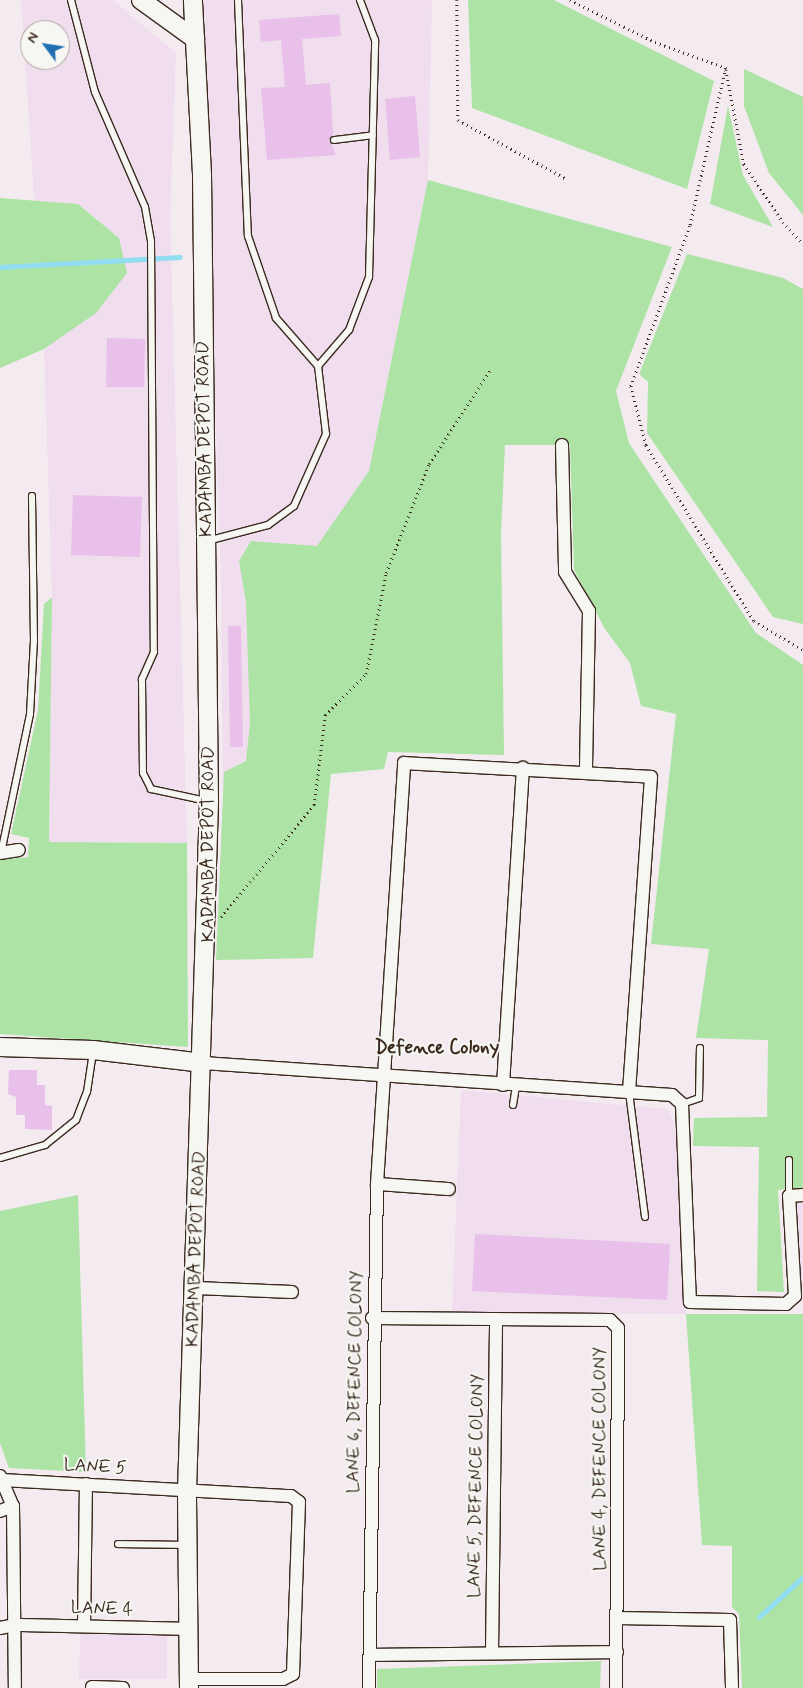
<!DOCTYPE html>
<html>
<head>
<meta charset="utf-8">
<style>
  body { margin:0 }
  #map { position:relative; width:803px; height:1688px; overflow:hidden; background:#f3ebf0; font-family:Mynerve,sans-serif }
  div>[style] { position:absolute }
  .built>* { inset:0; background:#f0deee }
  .green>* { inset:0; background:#ade3a5 }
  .stream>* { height:4.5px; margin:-2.25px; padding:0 2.25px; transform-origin:2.25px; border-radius:2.25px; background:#92ddf2 }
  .building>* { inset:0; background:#e8c0e9 }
  .path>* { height:2.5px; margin-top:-1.25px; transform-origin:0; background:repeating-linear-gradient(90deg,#3b2a1e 0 1px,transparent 0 5px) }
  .roads { filter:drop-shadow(1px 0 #3b2a1e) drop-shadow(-1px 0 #3b2a1e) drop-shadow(0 1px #3b2a1e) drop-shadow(0 -1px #3b2a1e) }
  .lane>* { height:6px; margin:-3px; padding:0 3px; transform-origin:3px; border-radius:3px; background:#f6f6f2 }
  .street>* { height:12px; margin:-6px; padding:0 6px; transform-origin:6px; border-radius:6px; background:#f6f6f2 }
  .secondary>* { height:18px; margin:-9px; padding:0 9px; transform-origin:9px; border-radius:9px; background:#f6f6f2 }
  span { translate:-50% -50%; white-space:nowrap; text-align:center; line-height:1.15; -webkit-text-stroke:4px #f6f6f2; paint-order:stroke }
  .street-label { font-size:18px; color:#3b2a1e }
  .neighbourhood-label { font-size:19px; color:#3b2a1e; font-weight:700 }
  .north { position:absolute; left:20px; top:20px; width:50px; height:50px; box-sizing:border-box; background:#f6f6f2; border:1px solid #aba49d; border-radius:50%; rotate:301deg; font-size:14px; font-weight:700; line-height:20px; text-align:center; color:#3b2a1e }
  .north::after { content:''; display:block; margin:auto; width:18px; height:22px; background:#1f6fb2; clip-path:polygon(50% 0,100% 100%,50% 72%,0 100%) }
</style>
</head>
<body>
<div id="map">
  <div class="built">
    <div style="clip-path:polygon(evenodd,21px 0,113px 0,176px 53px,170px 215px,187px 843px,49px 842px,52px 597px,44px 349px,21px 0,30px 30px,60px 30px,60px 60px,30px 60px,30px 30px)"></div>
    <div style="clip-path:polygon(202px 0,432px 0,428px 180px,369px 471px,326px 802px,223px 808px,221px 582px)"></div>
    <div style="clip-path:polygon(461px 1090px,667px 1109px,676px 1127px,686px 1314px,452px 1313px)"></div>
    <div style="clip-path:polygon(795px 1201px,803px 1201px,802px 1315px)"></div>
    <div style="clip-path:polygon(80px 1634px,167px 1635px,167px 1679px,79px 1679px)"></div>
  </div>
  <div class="green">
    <div style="clip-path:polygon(468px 0,554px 0,714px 81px,687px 189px,472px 108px)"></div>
    <div style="clip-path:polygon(744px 69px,803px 97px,803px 215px,769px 173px,744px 106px)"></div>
    <div style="clip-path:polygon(728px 106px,743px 175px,773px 227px,710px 204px)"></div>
    <div style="clip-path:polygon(428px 180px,672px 247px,616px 391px,629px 443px,756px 633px,803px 665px,803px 1188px,778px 1190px,784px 1292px,757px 1291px,759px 1147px,693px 1146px,694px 1118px,767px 1117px,768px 1040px,696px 1038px,709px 949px,651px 944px,676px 714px,641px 706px,630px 663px,605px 629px,574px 570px,570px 445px,505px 445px,501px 534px,504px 755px,388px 752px,384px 769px,331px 774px,313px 958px,216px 960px,224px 772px,246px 761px,250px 723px,246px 602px,239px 561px,251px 541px,317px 546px,369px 471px)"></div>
    <div style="clip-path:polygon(0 198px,78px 204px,119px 238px,127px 273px,96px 313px,44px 349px,0 368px)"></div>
    <div style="clip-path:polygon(687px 254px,783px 278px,803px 289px,803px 624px,773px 617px,647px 433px,648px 382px,639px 374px)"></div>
    <div style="clip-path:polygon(52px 597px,49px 842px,187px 843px,188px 1047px,0 1034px,0 860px,28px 857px,29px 838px,11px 834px,38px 710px,44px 604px)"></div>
    <div style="clip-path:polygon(78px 1195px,86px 1472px,9px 1468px,0 1443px,0 1211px)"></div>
    <div style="clip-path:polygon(686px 1314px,803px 1314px,803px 1688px,742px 1688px,739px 1614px,732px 1607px,732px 1546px,702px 1545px)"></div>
    <div style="clip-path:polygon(601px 1661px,600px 1688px,377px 1688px,377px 1669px)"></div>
  </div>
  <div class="stream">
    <div style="left:0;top:267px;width:180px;rotate:-3.2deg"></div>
    <div style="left:759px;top:1617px;width:59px;rotate:-42.3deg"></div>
  </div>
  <div class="building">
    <div style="clip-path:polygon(339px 14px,341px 36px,302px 39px,306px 85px,330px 83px,333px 135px,329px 140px,336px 155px,267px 160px,261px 88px,285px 87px,281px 40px,261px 42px,259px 20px)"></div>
    <div style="clip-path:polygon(415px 96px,420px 157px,390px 160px,385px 99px)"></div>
    <div style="clip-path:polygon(107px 338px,145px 339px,144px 387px,106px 387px)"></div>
    <div style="clip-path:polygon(73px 495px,142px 497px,140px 557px,71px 555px)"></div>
    <div style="clip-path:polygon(228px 626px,241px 626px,243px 747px,230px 747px)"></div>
    <div style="clip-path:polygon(9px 1070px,37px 1070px,37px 1085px,45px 1085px,45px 1105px,52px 1106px,52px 1130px,25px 1129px,25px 1115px,16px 1115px,16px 1097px,8px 1094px)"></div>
    <div style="clip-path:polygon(475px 1234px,670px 1244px,667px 1300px,472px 1291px)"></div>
  </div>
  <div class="path">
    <div style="left:457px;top:0;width:120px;rotate:89.5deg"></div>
    <div style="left:458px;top:120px;width:122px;rotate:28.5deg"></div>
    <div style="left:570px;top:0;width:95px;rotate:26.3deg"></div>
    <div style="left:655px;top:42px;width:76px;rotate:20.1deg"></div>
    <div style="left:726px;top:68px;width:162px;rotate:102.8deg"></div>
    <div style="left:690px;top:226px;width:171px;rotate:110.2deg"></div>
    <div style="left:631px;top:386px;width:61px;rotate:75.7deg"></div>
    <div style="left:646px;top:445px;width:206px;rotate:58.5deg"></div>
    <div style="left:754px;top:621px;width:57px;rotate:30.6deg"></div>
    <div style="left:726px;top:70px;width:96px;rotate:79.2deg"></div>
    <div style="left:744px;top:164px;width:70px;rotate:56.1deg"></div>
    <div style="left:783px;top:222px;width:30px;rotate:48deg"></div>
    <div style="left:221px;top:917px;width:146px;rotate:-50.3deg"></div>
    <div style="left:314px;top:805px;width:91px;rotate:-83deg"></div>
    <div style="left:325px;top:715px;width:58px;rotate:-45deg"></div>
    <div style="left:366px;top:674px;width:103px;rotate:-78.8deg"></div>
    <div style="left:386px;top:573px;width:117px;rotate:-68.5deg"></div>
    <div style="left:429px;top:464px;width:112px;rotate:-57deg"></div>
  </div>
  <div class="roads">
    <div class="lane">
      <div style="left:71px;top:0;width:95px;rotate:75.4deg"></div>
      <div style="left:95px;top:92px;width:125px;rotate:66.5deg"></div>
      <div style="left:145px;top:207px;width:35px;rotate:80deg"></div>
      <div style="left:151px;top:241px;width:411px;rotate:89.6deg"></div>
      <div style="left:154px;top:652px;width:30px;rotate:114deg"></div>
      <div style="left:142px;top:679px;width:94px;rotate:89.4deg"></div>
      <div style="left:143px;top:773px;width:18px;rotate:63deg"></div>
      <div style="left:151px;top:789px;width:57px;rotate:12.1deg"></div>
      <div style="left:238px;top:0;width:236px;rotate:87.6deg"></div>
      <div style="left:248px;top:236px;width:87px;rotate:71.1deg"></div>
      <div style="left:276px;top:318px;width:64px;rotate:48.8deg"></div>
      <div style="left:334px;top:140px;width:39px;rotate:-7deg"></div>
      <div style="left:207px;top:541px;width:63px;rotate:-14.7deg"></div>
      <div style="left:268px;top:525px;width:32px;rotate:-36deg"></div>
      <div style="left:294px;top:506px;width:79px;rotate:-66deg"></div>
      <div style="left:326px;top:434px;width:68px;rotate:-96.7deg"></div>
      <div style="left:318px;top:366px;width:48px;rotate:-49.3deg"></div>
      <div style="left:349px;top:330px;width:57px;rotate:-69.3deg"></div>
      <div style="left:369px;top:277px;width:237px;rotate:-88.5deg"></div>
      <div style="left:375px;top:40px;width:43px;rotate:-110.6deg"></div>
      <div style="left:1px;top:853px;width:142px;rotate:-78.2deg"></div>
      <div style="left:30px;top:714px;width:73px;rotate:-86.9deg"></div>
      <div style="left:34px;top:641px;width:145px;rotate:-90.8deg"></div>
      <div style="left:629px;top:1092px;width:126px;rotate:82.7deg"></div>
      <div style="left:682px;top:1104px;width:18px;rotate:-19deg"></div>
      <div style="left:699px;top:1098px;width:50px;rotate:-88.9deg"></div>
      <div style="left:513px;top:1105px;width:19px;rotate:-81deg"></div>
      <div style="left:0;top:1158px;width:47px;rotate:-16.1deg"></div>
      <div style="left:45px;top:1145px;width:40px;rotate:-39deg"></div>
      <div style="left:76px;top:1120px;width:30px;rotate:-69deg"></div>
      <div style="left:87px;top:1092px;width:40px;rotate:-81.5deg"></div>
      <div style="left:789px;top:1160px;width:36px;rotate:90deg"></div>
      <div style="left:118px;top:1544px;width:69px;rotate:0.8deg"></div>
    </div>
    <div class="street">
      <div style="left:562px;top:445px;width:127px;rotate:88.6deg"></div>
      <div style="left:565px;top:572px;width:46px;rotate:58.4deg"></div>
      <div style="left:589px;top:611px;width:160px;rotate:91.1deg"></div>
      <div style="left:0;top:853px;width:19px;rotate:-9deg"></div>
      <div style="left:203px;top:1063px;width:470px;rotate:3.9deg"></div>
      <div style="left:672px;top:1095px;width:13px;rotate:42deg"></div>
      <div style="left:682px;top:1104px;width:198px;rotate:87.7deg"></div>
      <div style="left:690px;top:1302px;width:96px;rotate:1.2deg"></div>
      <div style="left:786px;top:1304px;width:12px;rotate:-42deg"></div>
      <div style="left:795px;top:1296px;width:100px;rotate:-93.4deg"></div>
      <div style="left:789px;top:1196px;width:14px;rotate:-4deg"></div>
      <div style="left:503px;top:1085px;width:318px;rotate:-86.4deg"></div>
      <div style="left:377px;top:1184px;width:72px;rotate:4deg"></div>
      <div style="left:196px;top:1288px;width:96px;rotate:2.4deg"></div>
      <div style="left:372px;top:1318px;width:238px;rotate:0.5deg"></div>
      <div style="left:610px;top:1320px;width:11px;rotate:45deg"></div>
      <div style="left:618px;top:1328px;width:360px;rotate:90.3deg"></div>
      <div style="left:0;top:1476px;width:33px;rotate:67deg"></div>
      <div style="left:13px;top:1506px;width:182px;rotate:89.4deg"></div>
      <div style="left:2px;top:1480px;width:289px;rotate:3.2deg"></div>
      <div style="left:291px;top:1496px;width:10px;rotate:37deg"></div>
      <div style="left:299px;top:1502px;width:172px;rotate:92deg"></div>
      <div style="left:293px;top:1674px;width:11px;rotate:153deg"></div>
      <div style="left:283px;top:1679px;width:95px;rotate:180deg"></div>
      <div style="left:0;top:1511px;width:14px;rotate:-21deg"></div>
      <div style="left:617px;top:1618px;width:113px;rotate:1deg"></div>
      <div style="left:730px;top:1620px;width:68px;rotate:88.3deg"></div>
      <div style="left:84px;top:1626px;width:142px;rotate:-89.2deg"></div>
      <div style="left:0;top:1628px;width:16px;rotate:-11deg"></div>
      <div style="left:16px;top:1625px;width:171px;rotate:1.3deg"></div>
      <div style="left:492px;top:1653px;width:334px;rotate:-89.3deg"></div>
      <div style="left:371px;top:1655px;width:246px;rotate:-0.7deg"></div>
      <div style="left:92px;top:1687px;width:31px;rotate:2deg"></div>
      <div style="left:369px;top:1688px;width:504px;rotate:-89.09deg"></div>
      <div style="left:377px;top:1184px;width:422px;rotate:-86.3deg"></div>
      <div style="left:404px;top:763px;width:247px;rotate:3.2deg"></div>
      <div style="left:651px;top:777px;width:316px;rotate:94deg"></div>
    </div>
    <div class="secondary">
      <div style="left:141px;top:0;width:67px;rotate:35.8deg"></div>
      <div style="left:0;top:1047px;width:93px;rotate:1.8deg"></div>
      <div style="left:93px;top:1050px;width:111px;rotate:6.7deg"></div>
      <div style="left:189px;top:1688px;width:197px;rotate:-90.6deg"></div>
      <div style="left:187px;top:1491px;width:690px;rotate:-88.17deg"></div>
      <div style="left:209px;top:801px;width:627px;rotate:-90.64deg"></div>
      <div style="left:202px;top:174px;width:174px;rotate:-93deg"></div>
    </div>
  </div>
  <div class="street-label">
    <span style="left:205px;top:439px;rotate:-91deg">KADAMBA DEPOT ROAD</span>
    <span style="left:208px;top:844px;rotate:-90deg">KADAMBA DEPOT ROAD</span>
    <span style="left:196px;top:1249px;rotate:-88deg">KADAMBA DEPOT ROAD</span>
    <span style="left:355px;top:1382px;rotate:-89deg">LANE 6, DEFENCE COLONY</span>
    <span style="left:600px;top:1459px;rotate:-90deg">LANE 4, DEFENCE COLONY</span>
    <span style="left:95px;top:1467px;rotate:3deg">LANE 5</span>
    <span style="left:476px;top:1486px;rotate:-89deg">LANE 5, DEFENCE COLONY</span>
    <span style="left:102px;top:1609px;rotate:2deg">LANE 4</span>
  </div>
  <div class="neighbourhood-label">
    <span style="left:437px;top:1048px">Defence Colony</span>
  </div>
  <div class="north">N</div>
</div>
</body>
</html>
